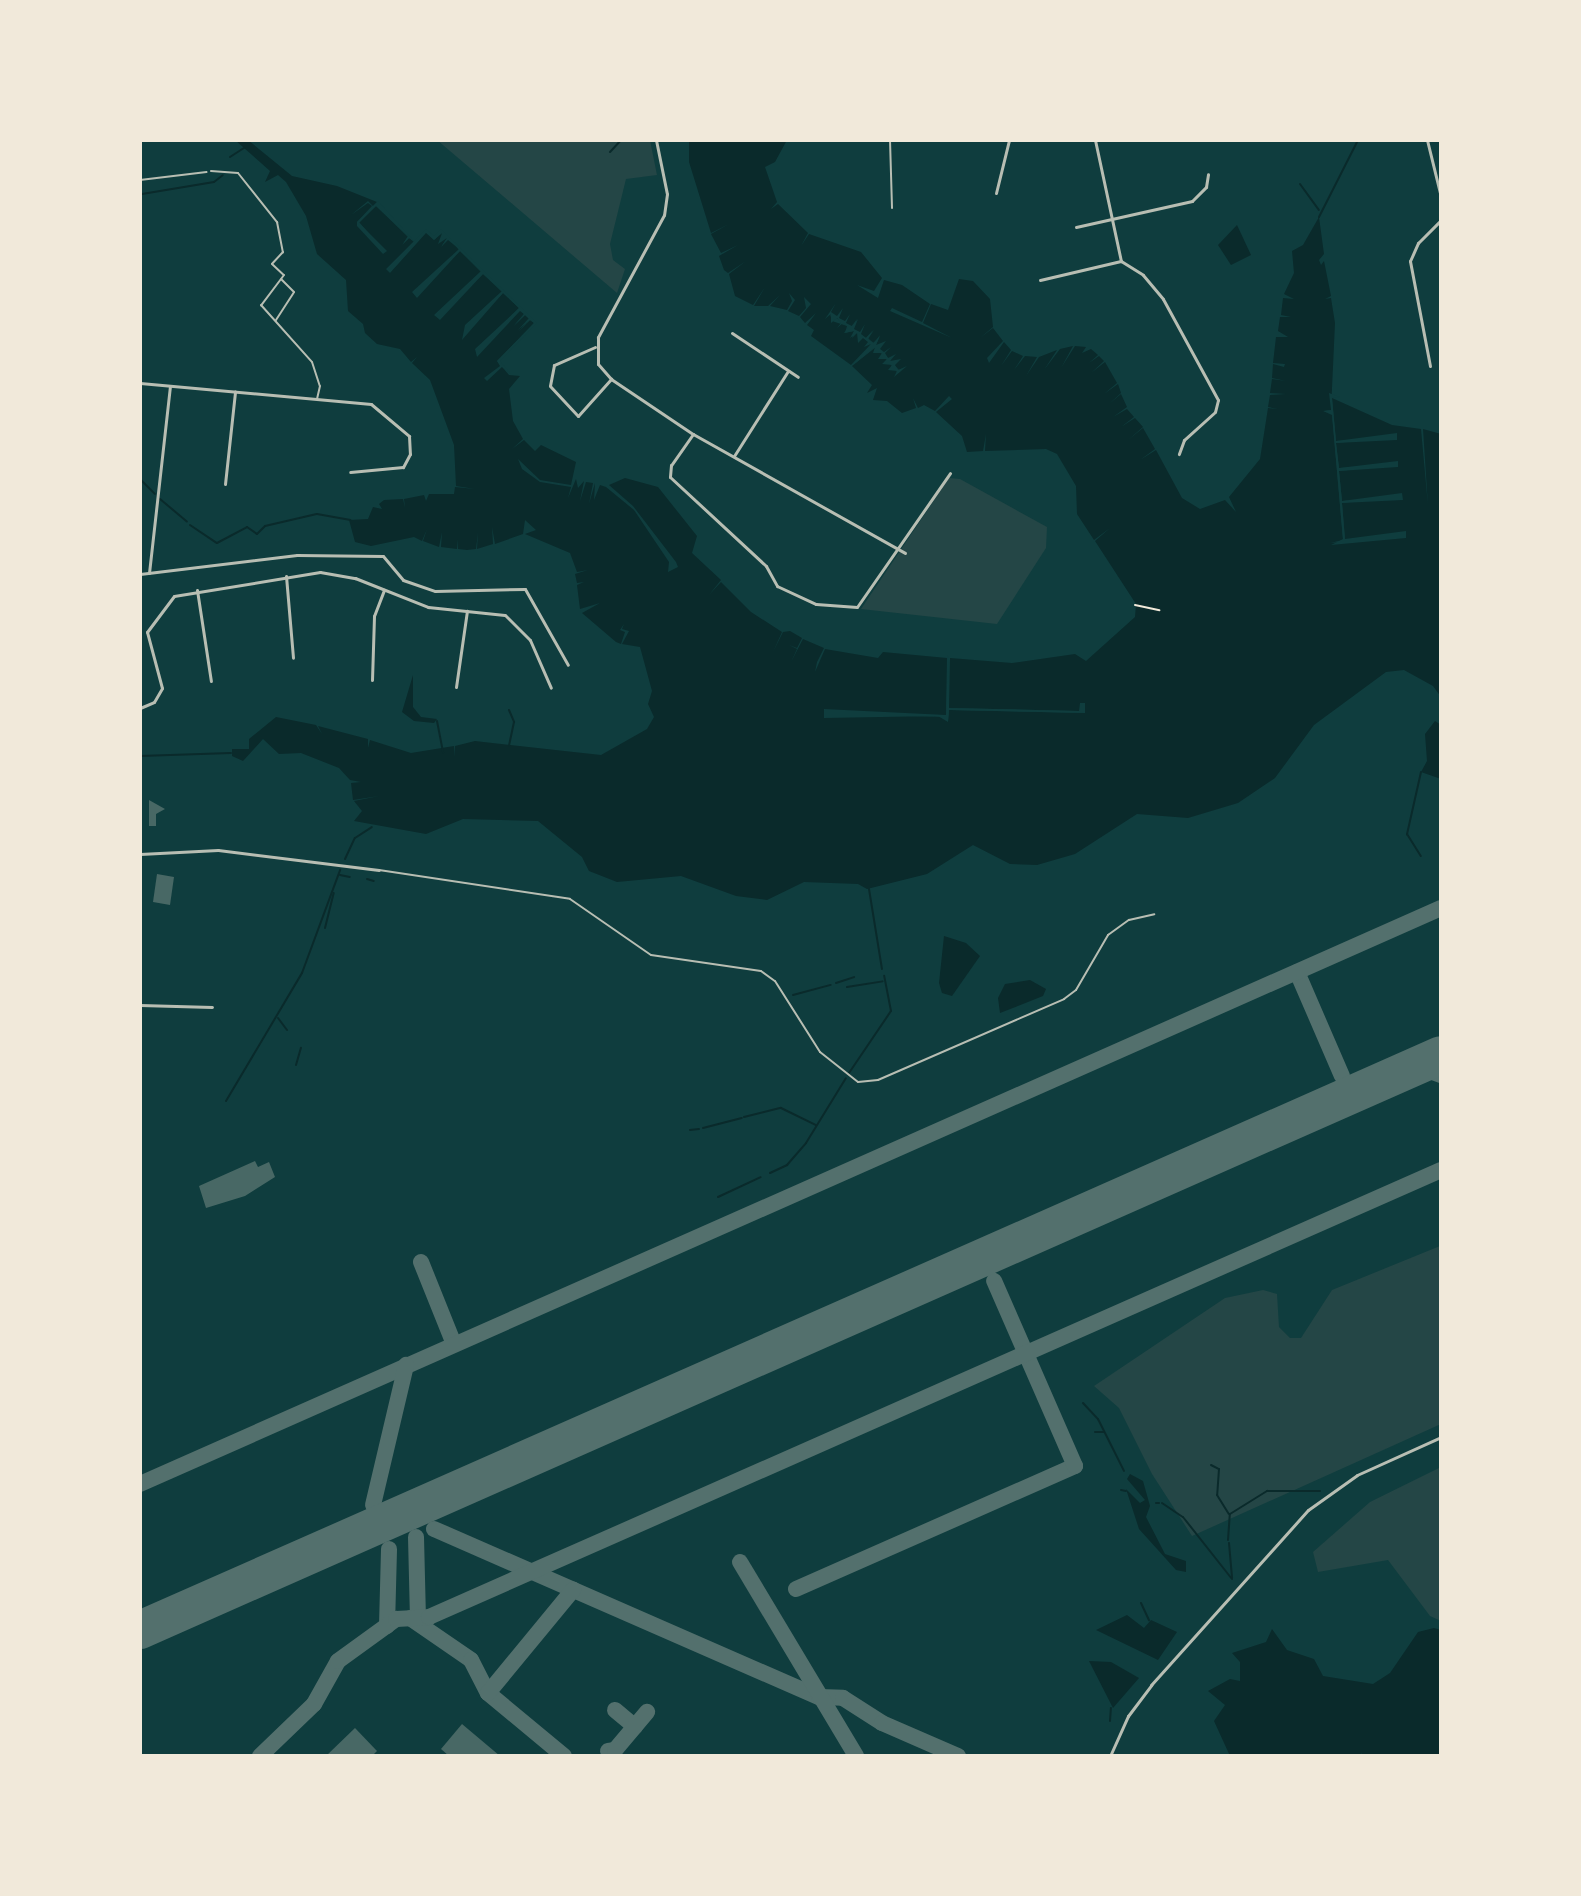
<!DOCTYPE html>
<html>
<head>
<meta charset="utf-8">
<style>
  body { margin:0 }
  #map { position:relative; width:1581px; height:1896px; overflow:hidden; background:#0f3d3e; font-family:"Asap Condensed",sans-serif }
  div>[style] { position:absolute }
  .green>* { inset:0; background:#244646 }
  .water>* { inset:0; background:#0a2a2b }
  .pier>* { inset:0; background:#0f3d3e }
  .stream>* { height:2px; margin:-1px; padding:0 1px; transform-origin:1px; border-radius:1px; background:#0a2a2b }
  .taxiway>* { height:16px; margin:-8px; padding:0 8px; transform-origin:8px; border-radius:8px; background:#53706d }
  .runway>* { height:38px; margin:-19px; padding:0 19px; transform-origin:19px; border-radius:19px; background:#53706d }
  .building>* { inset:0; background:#486865 }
  .path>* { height:2px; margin:-1px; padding:0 1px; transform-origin:1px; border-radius:1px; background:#f1e9da }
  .service>* { height:2px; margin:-1px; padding:0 1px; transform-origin:1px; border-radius:1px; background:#b8beb3 }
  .minor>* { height:3px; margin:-1.5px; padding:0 1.5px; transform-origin:1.5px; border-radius:1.5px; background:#b8beb3 }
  span { translate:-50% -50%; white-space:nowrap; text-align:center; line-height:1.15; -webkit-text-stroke:7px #f1e9da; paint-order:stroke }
  .frame { position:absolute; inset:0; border:142px solid #f1e9da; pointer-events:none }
</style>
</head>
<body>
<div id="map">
  <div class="green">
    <div style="clip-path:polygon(437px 140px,650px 140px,657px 175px,626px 179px,610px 244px,613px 260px,625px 269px,617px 293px)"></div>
    <div style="clip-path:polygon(949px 478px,960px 479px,1047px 527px,1046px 548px,997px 624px,861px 609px)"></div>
    <div style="clip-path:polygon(1440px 1246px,1441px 1424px,1192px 1536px,1152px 1474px,1119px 1408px,1094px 1386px,1225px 1298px,1263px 1290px,1277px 1294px,1279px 1327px,1290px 1338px,1301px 1338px,1332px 1290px)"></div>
    <div style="clip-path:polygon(1441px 1467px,1441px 1621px,1430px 1616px,1388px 1560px,1318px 1572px,1313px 1552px,1370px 1502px)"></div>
  </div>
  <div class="water">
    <div style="clip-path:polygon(235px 140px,248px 140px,292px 176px,337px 186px,377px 202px,357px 222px,385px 252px,359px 222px,376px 206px,408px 237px,403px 244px,409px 238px,414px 242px,388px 270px,426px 232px,434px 240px,442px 233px,447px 238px,441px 247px,448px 239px,452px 242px,459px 250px,415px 295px,460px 251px,481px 272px,437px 318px,483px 274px,502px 292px,462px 335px,503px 293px,519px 308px,477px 351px,520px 310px,524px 314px,514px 325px,525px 315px,529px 318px,518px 330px,530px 320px,534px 323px,497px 361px,509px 375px,520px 376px,509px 389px,513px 421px,523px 439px,512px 449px,524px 440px,535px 451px,541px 445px,576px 462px,571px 485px,540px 480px,518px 459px,522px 469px,540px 482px,571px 487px,568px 498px,576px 479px,578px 488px,584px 481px,580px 501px,586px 482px,593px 483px,589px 504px,595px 483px,594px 500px,600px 485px,606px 487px,634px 510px,669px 562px,668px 572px,678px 567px,676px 562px,633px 506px,609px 485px,625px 478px,658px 487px,697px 536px,692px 553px,721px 580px,709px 595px,721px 582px,751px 612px,782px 632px,773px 652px,783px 632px,790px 631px,802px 638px,797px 648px,789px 645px,797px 649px,791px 662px,803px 639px,824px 648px,817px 662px,815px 672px,825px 649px,878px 658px,883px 652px,947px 658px,946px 715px,824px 714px,946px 717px,948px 722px,949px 710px,1085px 713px,1081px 703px,1080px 711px,949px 708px,950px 658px,1012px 663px,1075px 654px,1086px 661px,1135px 617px,1136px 604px,1095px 541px,1110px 528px,1094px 540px,1077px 514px,1076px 486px,1057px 454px,1046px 449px,985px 451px,986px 434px,983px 451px,967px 452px,962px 436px,936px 412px,952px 399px,949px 396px,935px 411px,924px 405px,918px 408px,913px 398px,916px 408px,902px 413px,887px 401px,873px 400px,877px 388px,867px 393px,872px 385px,852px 366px,876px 347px,897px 372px,899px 370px,876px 345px,880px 336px,873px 343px,868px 338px,873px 330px,866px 338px,853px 329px,857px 319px,851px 327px,830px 314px,832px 321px,847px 326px,845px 333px,854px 331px,852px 338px,857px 333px,871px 344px,851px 365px,811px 336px,814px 330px,807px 325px,816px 313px,805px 323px,800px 317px,811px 304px,804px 297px,806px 308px,799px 316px,788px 311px,795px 300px,789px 293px,792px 301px,787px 310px,770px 306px,780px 295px,768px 306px,754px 306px,765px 287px,753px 305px,735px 296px,729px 274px,746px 261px,728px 273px,724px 270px,719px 256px,738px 245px,721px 253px,711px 234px,729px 224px,711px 233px,689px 162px,689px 140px,787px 140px,775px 162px,765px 167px,777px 202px,771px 209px,778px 204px,808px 233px,801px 246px,809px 234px,861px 252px,882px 278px,874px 291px,857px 285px,878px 298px,884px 280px,902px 285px,930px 304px,922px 322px,892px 308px,890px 311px,952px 338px,923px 323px,931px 304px,948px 310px,959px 279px,973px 281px,990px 299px,993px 327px,980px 338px,993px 328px,1003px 341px,987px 358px,989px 363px,1004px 342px,1011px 350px,1001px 366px,1012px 351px,1023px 356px,1014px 370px,1025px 356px,1037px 357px,1026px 376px,1039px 357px,1057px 350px,1044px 370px,1060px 349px,1073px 346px,1061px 368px,1075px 346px,1086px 347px,1082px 353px,1091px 349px,1098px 355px,1089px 363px,1099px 356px,1104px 361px,1091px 373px,1105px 362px,1117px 383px,1104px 394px,1118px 384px,1121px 393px,1109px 404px,1121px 394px,1127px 407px,1113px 417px,1127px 409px,1134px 417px,1121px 427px,1135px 418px,1143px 427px,1128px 440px,1143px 428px,1155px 449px,1140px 460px,1156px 450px,1182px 498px,1200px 509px,1225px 500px,1236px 512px,1229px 497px,1260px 459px,1268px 408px,1278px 409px,1268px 407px,1270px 395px,1286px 394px,1270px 393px,1272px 379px,1286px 381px,1272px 378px,1273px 364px,1284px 367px,1285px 364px,1273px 363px,1276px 337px,1288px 337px,1278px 331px,1280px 317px,1291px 317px,1281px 315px,1283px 298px,1294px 299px,1284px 294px,1294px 273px,1292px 251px,1303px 245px,1319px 217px,1324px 254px,1319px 260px,1321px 265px,1324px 261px,1331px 296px,1325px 299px,1331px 298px,1335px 323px,1331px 410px,1324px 411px,1332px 414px,1343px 540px,1330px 543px,1405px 536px,1345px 540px,1342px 503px,1403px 496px,1342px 501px,1339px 471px,1397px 465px,1339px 468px,1336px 443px,1397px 437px,1336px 441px,1332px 398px,1392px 425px,1421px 429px,1428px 506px,1423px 429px,1441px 434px,1441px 697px,1433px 686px,1404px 670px,1386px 672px,1314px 725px,1275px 778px,1238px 803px,1188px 818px,1137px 814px,1075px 854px,1037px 865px,1010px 864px,973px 845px,927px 874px,867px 889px,858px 884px,804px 882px,767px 900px,736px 896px,681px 876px,617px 882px,589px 871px,582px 857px,538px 821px,463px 819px,426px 834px,354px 821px,362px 811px,354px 801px,379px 796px,353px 800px,351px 783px,361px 782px,350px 780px,339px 768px,301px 753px,279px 754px,263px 739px,243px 761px,232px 756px,232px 749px,249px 749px,249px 739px,276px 717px,316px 725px,322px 734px,318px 726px,368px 739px,368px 748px,370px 740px,411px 753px,454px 746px,455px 757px,455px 746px,475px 741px,601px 755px,647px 729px,654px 717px,648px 704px,652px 691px,640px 647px,622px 644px,629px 631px,622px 629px,624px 624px,620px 630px,625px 632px,621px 644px,616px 642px,582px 613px,600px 603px,580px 609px,577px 585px,584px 582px,577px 583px,575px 574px,588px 570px,577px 572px,570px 553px,525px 534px,536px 530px,525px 520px,523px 534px,495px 544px,492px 527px,493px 544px,477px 549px,478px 532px,476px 549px,467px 550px,458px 549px,458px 539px,457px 549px,441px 547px,442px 532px,439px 547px,423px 541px,427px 529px,422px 541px,414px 537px,371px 546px,355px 542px,349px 520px,368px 519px,373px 507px,382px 509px,379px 504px,384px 500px,403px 499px,405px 508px,404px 499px,424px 495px,426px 501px,429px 494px,454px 494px,455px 487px,475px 489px,456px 486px,454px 445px,430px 380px,412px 363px,417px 357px,411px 362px,400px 349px,377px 344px,365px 333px,363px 324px,348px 311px,346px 280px,317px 254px,306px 216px,286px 182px,278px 175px,265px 182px,270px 171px)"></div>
    <div style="clip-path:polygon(1237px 225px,1251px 255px,1231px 265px,1218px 245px)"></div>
    <div style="clip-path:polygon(413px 675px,413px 707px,421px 717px,437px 719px,434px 723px,414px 721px,402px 712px)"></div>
    <div style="clip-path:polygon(1435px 721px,1441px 725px,1441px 779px,1421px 772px,1427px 761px,1425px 734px)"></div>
    <div style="clip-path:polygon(944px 936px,966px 943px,980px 956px,952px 996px,942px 993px,939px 983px)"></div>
    <div style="clip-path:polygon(1030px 980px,1046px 989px,1043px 996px,1000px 1013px,998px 998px,1005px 984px)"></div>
    <div style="clip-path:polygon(1130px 1474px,1143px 1481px,1150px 1506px,1146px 1517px,1165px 1554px,1186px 1561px,1186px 1572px,1176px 1570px,1139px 1529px,1126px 1489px,1140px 1503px,1145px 1500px,1127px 1479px)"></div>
    <div style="clip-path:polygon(1127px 1615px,1144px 1628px,1151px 1620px,1177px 1632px,1158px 1660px,1096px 1630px)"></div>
    <div style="clip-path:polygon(1434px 1628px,1441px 1630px,1441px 1756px,1362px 1756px,1361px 1752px,1361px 1756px,1230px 1756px,1214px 1721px,1225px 1705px,1208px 1691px,1230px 1679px,1240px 1681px,1240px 1662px,1232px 1653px,1266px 1642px,1272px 1629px,1287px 1650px,1314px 1659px,1323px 1676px,1373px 1684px,1390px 1673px,1418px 1632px)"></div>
    <div style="clip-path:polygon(1089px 1661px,1111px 1662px,1139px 1678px,1113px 1708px)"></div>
  </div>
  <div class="pier">
    <div style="clip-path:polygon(368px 201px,373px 206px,378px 201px,414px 241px,426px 229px,434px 236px,441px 229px,537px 323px,500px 361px,511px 374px,502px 367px,487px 381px,484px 378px,500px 366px,497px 361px,534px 323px,530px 320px,519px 331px,529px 319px,525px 315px,514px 326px,524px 314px,520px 311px,477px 357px,475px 349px,519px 308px,503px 293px,462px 340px,465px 325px,502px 291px,483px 274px,440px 320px,434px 315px,481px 271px,460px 251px,417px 298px,412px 292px,459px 249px,448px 240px,441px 247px,447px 238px,438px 244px,442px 233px,434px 240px,426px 233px,390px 273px,386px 269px,414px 241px,409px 238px,402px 245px,408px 236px,376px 206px,359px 223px,387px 251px,383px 254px,357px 226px,357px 222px,372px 206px,368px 203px,351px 215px)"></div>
    <div style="clip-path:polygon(836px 303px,831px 312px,837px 316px,843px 308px,839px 318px,845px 321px,850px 314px,846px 323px,852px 326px,858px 319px,854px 329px,860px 332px,865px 324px,861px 334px,866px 338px,874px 330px,868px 339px,874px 343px,880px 335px,876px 345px,886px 341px,880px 349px,884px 352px,891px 347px,885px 353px,888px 358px,896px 354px,890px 361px,901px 359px,895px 365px,898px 370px,907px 366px,894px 377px,897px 371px,888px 370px,892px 365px,882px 364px,887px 359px,878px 359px,882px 353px,873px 353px,875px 347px,852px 366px,871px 344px,864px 347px,868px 342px,863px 338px,858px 343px,857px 333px,850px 338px,854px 331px,844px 333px,848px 327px,843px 323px,837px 328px,841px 323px,837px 318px,831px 323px,831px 314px,825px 319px)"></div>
    <div style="clip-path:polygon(1329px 393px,1340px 397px,1332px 398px,1336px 441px,1397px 433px,1397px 440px,1336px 443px,1339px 468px,1398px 461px,1398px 467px,1339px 471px,1342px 501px,1402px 493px,1403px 500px,1342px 503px,1345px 539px,1406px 531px,1406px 538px,1331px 545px,1343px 539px,1332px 415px,1323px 411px,1331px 410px)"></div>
    <div style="clip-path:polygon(948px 654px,949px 708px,1079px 711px,1080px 703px,1085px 703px,1085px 713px,949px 710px,948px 722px,938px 716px,824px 718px,824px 709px,946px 715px)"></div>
  </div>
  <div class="stream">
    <div style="left:610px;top:152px;width:16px;rotate:-47deg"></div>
    <div style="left:230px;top:157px;width:17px;rotate:-33deg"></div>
    <div style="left:1300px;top:184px;width:32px;rotate:54deg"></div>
    <div style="left:142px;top:194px;width:73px;rotate:-9.5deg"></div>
    <div style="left:214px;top:182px;width:11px;rotate:-38deg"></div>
    <div style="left:1319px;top:217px;width:86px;rotate:-63.1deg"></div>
    <div style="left:140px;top:479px;width:21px;rotate:45deg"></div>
    <div style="left:160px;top:499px;width:35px;rotate:40deg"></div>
    <div style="left:190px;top:525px;width:32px;rotate:34deg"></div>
    <div style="left:217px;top:543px;width:34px;rotate:-28deg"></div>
    <div style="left:247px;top:527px;width:12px;rotate:35deg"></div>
    <div style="left:257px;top:534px;width:11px;rotate:-45deg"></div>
    <div style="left:265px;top:526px;width:53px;rotate:-13deg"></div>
    <div style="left:317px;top:514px;width:34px;rotate:10deg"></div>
    <div style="left:509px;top:710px;width:13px;rotate:67deg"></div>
    <div style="left:514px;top:722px;width:24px;rotate:102deg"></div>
    <div style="left:437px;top:721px;width:32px;rotate:79deg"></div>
    <div style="left:140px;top:756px;width:91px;rotate:-1.9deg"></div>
    <div style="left:1421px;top:772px;width:64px;rotate:102.7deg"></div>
    <div style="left:1407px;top:834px;width:26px;rotate:58deg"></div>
    <div style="left:345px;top:859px;width:23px;rotate:-65deg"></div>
    <div style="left:355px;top:838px;width:20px;rotate:-33deg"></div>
    <div style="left:340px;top:875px;width:10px;rotate:11deg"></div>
    <div style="left:367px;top:879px;width:7px;rotate:16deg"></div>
    <div style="left:869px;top:889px;width:81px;rotate:80.8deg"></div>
    <div style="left:325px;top:928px;width:36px;rotate:-76deg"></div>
    <div style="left:836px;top:983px;width:19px;rotate:-18deg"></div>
    <div style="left:847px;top:987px;width:36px;rotate:-9deg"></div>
    <div style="left:793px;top:995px;width:39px;rotate:-15deg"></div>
    <div style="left:278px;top:1018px;width:15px;rotate:53deg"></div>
    <div style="left:296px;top:1065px;width:18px;rotate:-74deg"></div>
    <div style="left:849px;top:1073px;width:75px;rotate:-55.9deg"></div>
    <div style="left:891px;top:1011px;width:36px;rotate:-101deg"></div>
    <div style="left:226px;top:1101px;width:149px;rotate:-59.3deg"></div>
    <div style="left:302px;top:973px;width:110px;rotate:-69.7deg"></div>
    <div style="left:744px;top:1117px;width:38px;rotate:-14deg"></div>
    <div style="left:781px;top:1108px;width:39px;rotate:26deg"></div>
    <div style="left:703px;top:1128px;width:40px;rotate:-14.4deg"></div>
    <div style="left:690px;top:1130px;width:9px;rotate:-6deg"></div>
    <div style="left:770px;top:1173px;width:19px;rotate:-25deg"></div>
    <div style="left:787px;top:1165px;width:29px;rotate:-49deg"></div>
    <div style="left:806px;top:1143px;width:76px;rotate:-58.4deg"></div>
    <div style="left:718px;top:1197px;width:47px;rotate:-24.9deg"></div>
    <div style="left:1083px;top:1403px;width:22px;rotate:47deg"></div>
    <div style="left:1098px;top:1419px;width:58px;rotate:63.4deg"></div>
    <div style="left:1095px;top:1432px;width:9px"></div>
    <div style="left:1211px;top:1465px;width:9px;rotate:27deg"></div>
    <div style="left:1219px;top:1469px;width:26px;rotate:94deg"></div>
    <div style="left:1217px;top:1495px;width:22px;rotate:58deg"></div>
    <div style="left:1121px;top:1490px;width:5px;rotate:11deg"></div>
    <div style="left:1156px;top:1503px;width:3px"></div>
    <div style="left:1162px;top:1503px;width:25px;rotate:34deg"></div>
    <div style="left:1183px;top:1517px;width:79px;rotate:51.7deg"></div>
    <div style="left:1228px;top:1540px;width:26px;rotate:-86deg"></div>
    <div style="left:1230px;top:1514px;width:44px;rotate:-31.9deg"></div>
    <div style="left:1267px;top:1491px;width:53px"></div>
    <div style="left:1229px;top:1543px;width:35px;rotate:85deg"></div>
    <div style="left:1141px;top:1603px;width:19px;rotate:65deg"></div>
    <div style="left:1110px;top:1721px;width:13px;rotate:-86deg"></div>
  </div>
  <div class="taxiway">
    <div style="left:1297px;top:972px;width:113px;rotate:66.6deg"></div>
    <div style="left:1416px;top:1066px;width:27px;rotate:20deg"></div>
    <div style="left:421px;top:1262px;width:88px;rotate:68.1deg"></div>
    <div style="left:140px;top:1484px;width:1423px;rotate:-23.88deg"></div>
    <div style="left:373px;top:1505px;width:144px;rotate:-76.7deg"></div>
    <div style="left:434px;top:1529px;width:420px;rotate:23.6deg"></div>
    <div style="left:819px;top:1697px;width:24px;rotate:2deg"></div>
    <div style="left:843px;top:1698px;width:46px;rotate:32.7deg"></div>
    <div style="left:882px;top:1723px;width:83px;rotate:23.5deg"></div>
    <div style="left:416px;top:1537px;width:81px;rotate:88.6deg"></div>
    <div style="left:740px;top:1562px;width:226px;rotate:59.1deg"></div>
    <div style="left:796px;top:1589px;width:305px;rotate:-23.8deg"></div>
    <div style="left:1075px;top:1466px;width:202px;rotate:-113.6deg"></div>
    <div style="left:410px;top:1618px;width:74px;rotate:34.5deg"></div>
    <div style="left:471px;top:1660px;width:37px;rotate:63deg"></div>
    <div style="left:488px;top:1693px;width:99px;rotate:39.7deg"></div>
    <div style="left:387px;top:1626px;width:77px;rotate:-88.5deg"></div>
    <div style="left:488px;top:1693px;width:134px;rotate:-50.5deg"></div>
    <div style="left:615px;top:1710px;width:26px;rotate:40deg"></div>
    <div style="left:608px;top:1751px;width:7px;rotate:-8deg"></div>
    <div style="left:615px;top:1750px;width:50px;rotate:-49.9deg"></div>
    <div style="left:260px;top:1756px;width:75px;rotate:-43.9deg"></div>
    <div style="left:314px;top:1704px;width:49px;rotate:-60.8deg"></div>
    <div style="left:338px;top:1661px;width:72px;rotate:-35.9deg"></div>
    <div style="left:396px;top:1619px;width:33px;rotate:-3deg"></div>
    <div style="left:429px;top:1617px;width:1106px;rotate:-23.83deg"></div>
  </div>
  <div class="runway">
    <div style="left:140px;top:1630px;width:1422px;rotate:-23.84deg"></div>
  </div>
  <div class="building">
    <div style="clip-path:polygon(149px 800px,165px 809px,156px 814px,156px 826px,149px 826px)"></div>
    <div style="clip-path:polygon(157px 874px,174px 877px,170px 905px,153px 902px)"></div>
    <div style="clip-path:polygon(255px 1161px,258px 1167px,269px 1162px,275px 1177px,245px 1196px,206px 1208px,199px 1186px)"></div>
    <div style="clip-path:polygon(462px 1724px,500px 1756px,449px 1756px,441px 1749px)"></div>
    <div style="clip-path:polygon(355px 1728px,377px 1751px,372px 1756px,326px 1756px)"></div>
  </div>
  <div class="path">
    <div style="left:1135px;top:605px;width:25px;rotate:12deg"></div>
  </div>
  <div class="service">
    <div style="left:890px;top:140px;width:68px;rotate:88.3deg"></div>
    <div style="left:211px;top:171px;width:27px;rotate:4deg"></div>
    <div style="left:238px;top:173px;width:63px;rotate:51.5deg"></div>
    <div style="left:277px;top:222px;width:31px;rotate:79deg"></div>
    <div style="left:283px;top:252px;width:16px;rotate:133deg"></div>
    <div style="left:272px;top:264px;width:16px;rotate:43deg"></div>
    <div style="left:284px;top:275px;width:38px;rotate:127deg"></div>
    <div style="left:261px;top:305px;width:76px;rotate:48.2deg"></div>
    <div style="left:312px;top:362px;width:25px;rotate:72deg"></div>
    <div style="left:320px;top:386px;width:13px;rotate:103deg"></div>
    <div style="left:140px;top:180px;width:67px;rotate:-6.8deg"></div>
    <div style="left:276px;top:320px;width:33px;rotate:-57deg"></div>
    <div style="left:294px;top:292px;width:18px;rotate:-135deg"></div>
    <div style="left:379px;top:870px;width:193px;rotate:8.6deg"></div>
    <div style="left:570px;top:899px;width:98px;rotate:34.7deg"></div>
    <div style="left:651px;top:955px;width:111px;rotate:8.3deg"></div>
    <div style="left:761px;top:971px;width:17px;rotate:36deg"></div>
    <div style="left:775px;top:981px;width:84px;rotate:57.6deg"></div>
    <div style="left:820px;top:1052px;width:48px;rotate:38.3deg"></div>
    <div style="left:858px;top:1082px;width:20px;rotate:-6deg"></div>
    <div style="left:878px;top:1080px;width:203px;rotate:-23.5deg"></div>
    <div style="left:1064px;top:999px;width:15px;rotate:-37deg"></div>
    <div style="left:1076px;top:990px;width:64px;rotate:-59.8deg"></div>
    <div style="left:1108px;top:935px;width:26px;rotate:-36deg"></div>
    <div style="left:1129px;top:920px;width:26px;rotate:-13deg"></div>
  </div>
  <div class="minor">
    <div style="left:656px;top:140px;width:55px;rotate:78.5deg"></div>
    <div style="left:667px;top:194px;width:21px;rotate:98deg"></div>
    <div style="left:664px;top:215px;width:139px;rotate:118.4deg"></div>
    <div style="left:598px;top:337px;width:27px;rotate:90deg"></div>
    <div style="left:598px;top:364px;width:20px;rotate:49deg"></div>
    <div style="left:611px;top:379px;width:99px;rotate:33.9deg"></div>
    <div style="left:693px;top:434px;width:243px;rotate:29.3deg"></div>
    <div style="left:1095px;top:140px;width:124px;rotate:77.9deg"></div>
    <div style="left:1121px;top:261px;width:26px;rotate:32deg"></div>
    <div style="left:1143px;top:275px;width:31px;rotate:50deg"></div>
    <div style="left:1163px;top:299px;width:115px;rotate:61.4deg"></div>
    <div style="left:1218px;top:400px;width:12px;rotate:104deg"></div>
    <div style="left:1215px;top:412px;width:42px;rotate:137.9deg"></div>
    <div style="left:1184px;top:440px;width:15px;rotate:110deg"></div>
    <div style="left:1427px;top:140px;width:59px;rotate:76.2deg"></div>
    <div style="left:996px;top:193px;width:55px;rotate:-76.2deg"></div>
    <div style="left:1076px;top:227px;width:119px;rotate:-12.6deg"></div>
    <div style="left:1192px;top:201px;width:20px;rotate:-45deg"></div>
    <div style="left:1206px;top:187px;width:13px;rotate:-81deg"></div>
    <div style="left:1040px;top:280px;width:83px;rotate:-13.2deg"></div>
    <div style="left:732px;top:333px;width:79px;rotate:33.7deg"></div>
    <div style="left:595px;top:347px;width:45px;rotate:156.3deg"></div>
    <div style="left:554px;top:365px;width:21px;rotate:101deg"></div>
    <div style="left:550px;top:386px;width:41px;rotate:47deg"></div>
    <div style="left:578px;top:416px;width:50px;rotate:-48.3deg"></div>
    <div style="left:1430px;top:366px;width:107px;rotate:-100.8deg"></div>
    <div style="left:1410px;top:261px;width:20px;rotate:-66deg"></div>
    <div style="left:1418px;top:243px;width:33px;rotate:-45deg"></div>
    <div style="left:140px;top:383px;width:232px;rotate:5.2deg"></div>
    <div style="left:371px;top:404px;width:50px;rotate:40.1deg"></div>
    <div style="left:409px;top:436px;width:18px;rotate:87deg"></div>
    <div style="left:410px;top:454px;width:15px;rotate:118deg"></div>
    <div style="left:403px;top:467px;width:53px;rotate:174.6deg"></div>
    <div style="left:693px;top:434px;width:38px;rotate:125deg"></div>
    <div style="left:671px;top:465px;width:12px;rotate:95deg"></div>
    <div style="left:670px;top:477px;width:131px;rotate:42.8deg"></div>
    <div style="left:766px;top:566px;width:23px;rotate:61deg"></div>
    <div style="left:777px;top:586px;width:43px;rotate:24.8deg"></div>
    <div style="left:816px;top:604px;width:41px;rotate:4.2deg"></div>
    <div style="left:857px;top:607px;width:163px;rotate:-55.2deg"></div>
    <div style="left:734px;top:456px;width:101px;rotate:-57.6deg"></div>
    <div style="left:225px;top:484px;width:93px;rotate:-83.8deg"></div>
    <div style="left:149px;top:573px;width:188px;rotate:-83.6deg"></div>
    <div style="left:140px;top:574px;width:158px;rotate:-6.9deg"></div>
    <div style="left:297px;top:555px;width:86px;rotate:0.7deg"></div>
    <div style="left:383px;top:556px;width:31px;rotate:50deg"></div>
    <div style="left:403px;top:580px;width:34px;rotate:19deg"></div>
    <div style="left:435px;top:591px;width:90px;rotate:-1.3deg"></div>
    <div style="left:525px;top:589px;width:87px;rotate:60.5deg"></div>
    <div style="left:286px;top:576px;width:82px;rotate:85.1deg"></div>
    <div style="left:197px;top:590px;width:92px;rotate:81.3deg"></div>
    <div style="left:372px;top:680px;width:64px;rotate:-88.2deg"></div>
    <div style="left:374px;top:616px;width:28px;rotate:-69deg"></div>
    <div style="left:456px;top:687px;width:77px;rotate:-81.8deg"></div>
    <div style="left:140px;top:708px;width:15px;rotate:-23deg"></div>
    <div style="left:154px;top:702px;width:16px;rotate:-60deg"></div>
    <div style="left:162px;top:688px;width:58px;rotate:-105deg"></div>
    <div style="left:147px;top:632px;width:45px;rotate:-53.1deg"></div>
    <div style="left:174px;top:596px;width:148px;rotate:-9.3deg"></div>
    <div style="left:320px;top:572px;width:36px;rotate:10deg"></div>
    <div style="left:355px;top:578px;width:79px;rotate:21.7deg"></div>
    <div style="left:428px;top:607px;width:77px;rotate:5.9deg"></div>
    <div style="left:505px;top:615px;width:35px;rotate:45deg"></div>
    <div style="left:530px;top:640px;width:52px;rotate:66.4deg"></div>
    <div style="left:140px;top:854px;width:78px;rotate:-2.9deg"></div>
    <div style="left:218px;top:850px;width:162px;rotate:7.1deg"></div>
    <div style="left:140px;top:1005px;width:72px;rotate:1.6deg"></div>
    <div style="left:1110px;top:1756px;width:44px;rotate:-65.8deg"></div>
    <div style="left:1128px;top:1716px;width:39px;rotate:-53deg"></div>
    <div style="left:1151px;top:1685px;width:235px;rotate:-48.1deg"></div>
    <div style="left:1308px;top:1510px;width:60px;rotate:-35.5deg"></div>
    <div style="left:1357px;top:1475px;width:92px;rotate:-24.3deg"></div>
  </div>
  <div class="frame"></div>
</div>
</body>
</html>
